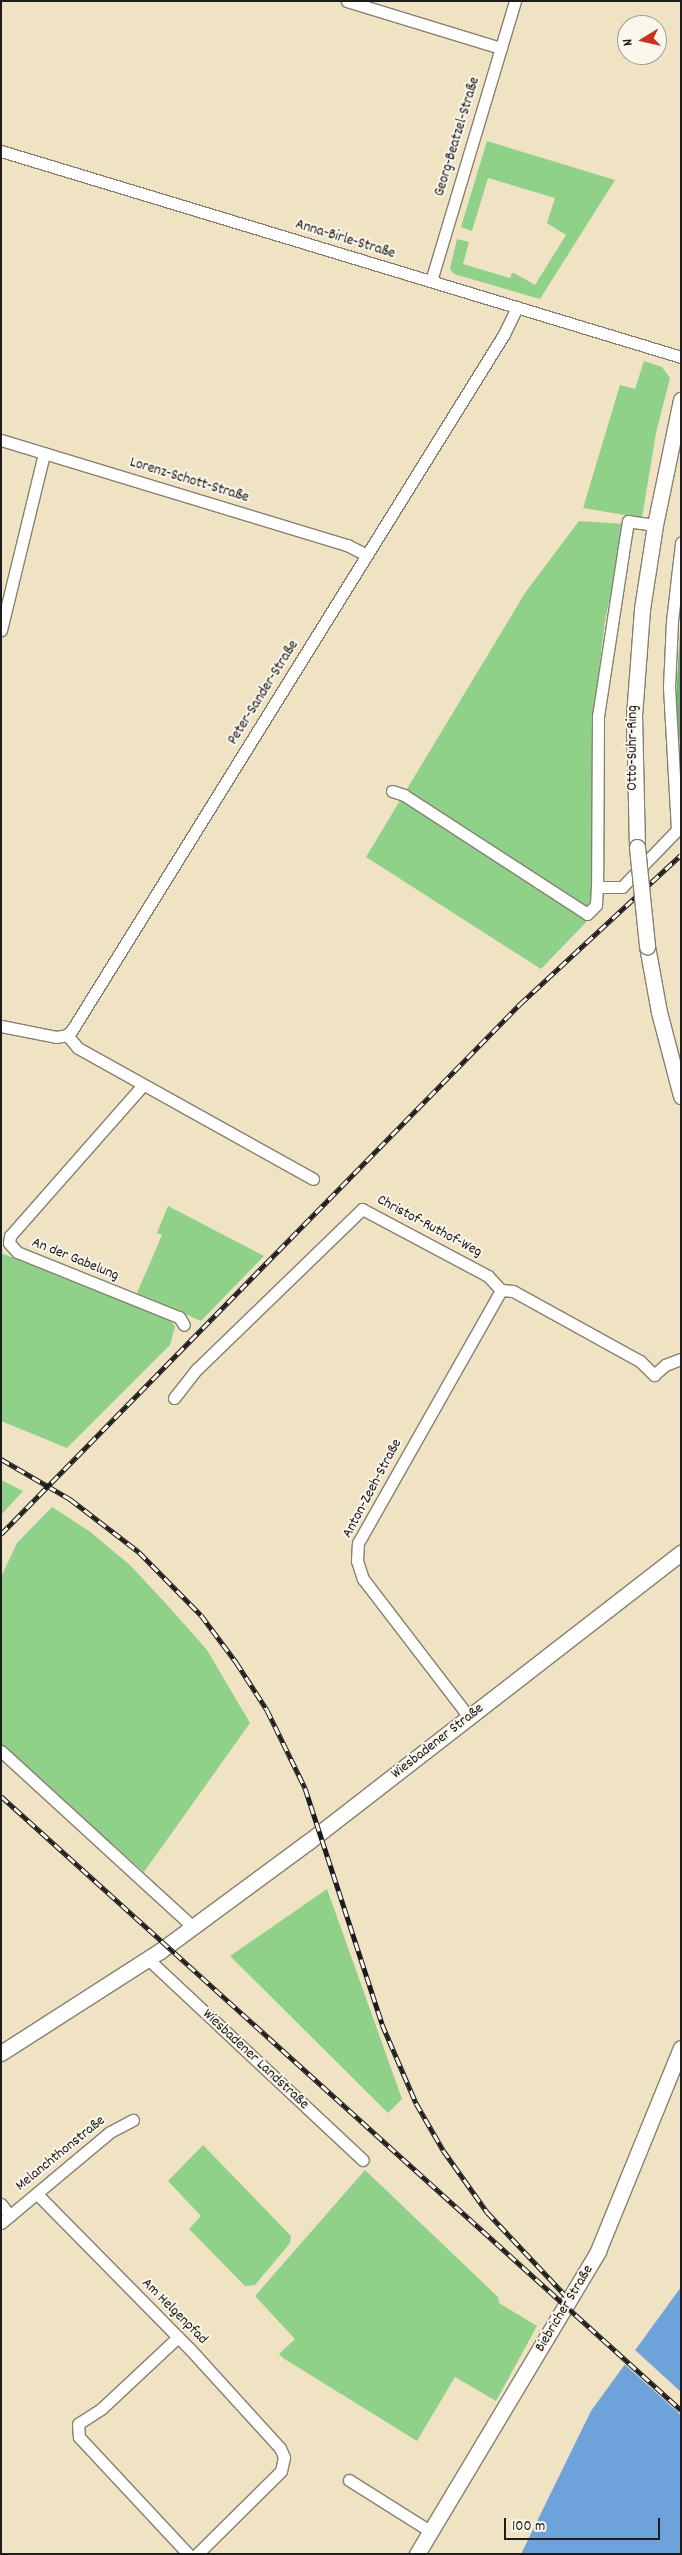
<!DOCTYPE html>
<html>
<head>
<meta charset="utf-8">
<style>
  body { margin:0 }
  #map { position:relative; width:682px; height:2555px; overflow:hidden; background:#f0e3c4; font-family:Dekko,sans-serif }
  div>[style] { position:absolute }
  .green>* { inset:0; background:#8fd189 }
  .forest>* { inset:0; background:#73b375 }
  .water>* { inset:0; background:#6da2da }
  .pier>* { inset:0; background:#f0e3c4 }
  .roads { filter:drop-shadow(1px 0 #868070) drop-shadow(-1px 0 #868070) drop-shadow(0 1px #868070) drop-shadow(0 -1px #868070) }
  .street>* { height:11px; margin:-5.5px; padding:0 5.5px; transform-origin:5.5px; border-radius:5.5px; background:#fff }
  .secondary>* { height:15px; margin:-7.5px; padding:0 7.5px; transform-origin:7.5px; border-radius:7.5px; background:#fff }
  .rail>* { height:5px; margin-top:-2.5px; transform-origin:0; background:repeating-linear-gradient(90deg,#fbf7ec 0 9px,#1c1c1c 0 18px); box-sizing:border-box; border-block:1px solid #1c1c1c }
  .bridges { filter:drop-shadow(1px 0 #868070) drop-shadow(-1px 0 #868070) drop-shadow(0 1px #868070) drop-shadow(0 -1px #868070) }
  .secondary-bridge>* { height:15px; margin:-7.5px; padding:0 7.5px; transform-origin:7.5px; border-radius:7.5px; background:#fff }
  span { translate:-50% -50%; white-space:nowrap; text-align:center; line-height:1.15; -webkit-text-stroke:4px #fbf7ec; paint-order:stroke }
  .street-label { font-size:15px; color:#1c1c1c }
  .frame { position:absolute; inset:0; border:2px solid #1c1c1c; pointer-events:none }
  .north { position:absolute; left:617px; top:15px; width:50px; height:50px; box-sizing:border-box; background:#fbf7ec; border:1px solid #a29f99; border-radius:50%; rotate:261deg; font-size:14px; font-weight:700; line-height:20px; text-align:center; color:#1c1c1c }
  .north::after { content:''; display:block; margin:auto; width:18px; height:22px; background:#c8321e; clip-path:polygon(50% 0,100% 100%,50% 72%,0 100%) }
  .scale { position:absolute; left:504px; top:2518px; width:156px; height:22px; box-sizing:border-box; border:2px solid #1c1c1c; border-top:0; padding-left:6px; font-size:15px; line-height:18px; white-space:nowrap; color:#1c1c1c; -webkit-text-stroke:4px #fbf7ec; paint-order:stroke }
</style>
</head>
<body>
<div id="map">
  <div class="green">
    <div style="clip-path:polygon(487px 141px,615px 180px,540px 299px,454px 274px,450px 269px,457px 239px,469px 242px,463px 264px,510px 278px,512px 273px,516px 274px,535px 285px,566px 235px,547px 223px,555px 198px,488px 178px,472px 231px,461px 227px)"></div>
    <div style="clip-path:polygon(644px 361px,662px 367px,670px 378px,656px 433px,642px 518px,583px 508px,620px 385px,635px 389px)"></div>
    <div style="clip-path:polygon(579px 521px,625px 524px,605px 621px,594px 709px,591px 794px,593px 915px,541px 969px,366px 857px,525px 593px)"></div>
    <div style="clip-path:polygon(168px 1206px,264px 1256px,201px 1321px,137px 1293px,162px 1235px,157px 1233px)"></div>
    <div style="clip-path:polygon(1px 1253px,170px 1319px,175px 1327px,170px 1345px,67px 1448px,1px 1421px)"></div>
    <div style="clip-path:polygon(1px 1480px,23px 1491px,1px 1515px)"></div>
    <div style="clip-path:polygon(52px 1507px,89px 1531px,130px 1565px,169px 1607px,207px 1650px,250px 1723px,144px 1872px,1px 1745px,1px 1577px,17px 1543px)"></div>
    <div style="clip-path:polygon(327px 1889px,402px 2099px,388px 2113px,230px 1956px)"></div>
    <div style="clip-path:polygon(203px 2145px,291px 2236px,290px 2243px,255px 2285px,245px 2286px,189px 2229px,201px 2216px,168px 2181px)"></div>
    <div style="clip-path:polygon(365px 2170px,498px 2297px,499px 2303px,537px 2326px,496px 2401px,455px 2377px,417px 2441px,283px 2358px,279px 2354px,295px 2339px,255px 2296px)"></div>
  </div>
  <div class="forest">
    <div style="clip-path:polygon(681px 616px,681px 760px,676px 699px)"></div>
  </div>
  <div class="water">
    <div style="clip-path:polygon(681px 2287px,681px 2554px,521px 2554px,591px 2411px)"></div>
  </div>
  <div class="pier">
    <div style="clip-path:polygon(634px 2349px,681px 2392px,681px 2415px,623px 2363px)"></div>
  </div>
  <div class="roads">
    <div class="street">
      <div style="left:347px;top:1px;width:161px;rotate:17deg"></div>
      <div style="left:1px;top:151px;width:711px;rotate:16.85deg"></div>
      <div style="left:431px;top:281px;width:292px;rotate:-73.3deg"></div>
      <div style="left:1px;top:440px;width:362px;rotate:16.9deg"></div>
      <div style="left:347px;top:545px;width:22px;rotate:27deg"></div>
      <div style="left:655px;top:525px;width:27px;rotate:-172deg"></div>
      <div style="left:628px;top:521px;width:32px;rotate:99deg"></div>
      <div style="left:623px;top:553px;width:166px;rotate:98.7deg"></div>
      <div style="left:598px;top:717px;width:170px;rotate:90.3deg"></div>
      <div style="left:597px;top:887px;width:25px"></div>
      <div style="left:622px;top:887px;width:79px;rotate:-46deg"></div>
      <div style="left:677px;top:830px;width:143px;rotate:-93.2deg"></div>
      <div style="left:669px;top:687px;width:66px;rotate:-87.4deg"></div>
      <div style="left:672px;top:621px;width:79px;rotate:-83.4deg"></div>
      <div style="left:1px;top:630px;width:182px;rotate:-76.3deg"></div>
      <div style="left:392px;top:791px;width:13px;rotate:18deg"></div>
      <div style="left:404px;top:795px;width:218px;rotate:33deg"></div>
      <div style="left:587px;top:914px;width:13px;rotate:-45deg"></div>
      <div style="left:596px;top:905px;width:18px;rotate:-87deg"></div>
      <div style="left:1px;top:1026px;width:56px;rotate:11.3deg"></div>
      <div style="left:56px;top:1037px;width:11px;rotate:-10deg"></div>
      <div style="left:67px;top:1035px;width:7px;rotate:-45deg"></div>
      <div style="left:72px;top:1030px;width:819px;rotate:-58.17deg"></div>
      <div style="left:504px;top:334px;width:30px;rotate:-64deg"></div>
      <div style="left:67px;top:1035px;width:17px;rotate:50deg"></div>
      <div style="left:78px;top:1048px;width:269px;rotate:29.1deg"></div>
      <div style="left:143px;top:1085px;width:201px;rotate:131.4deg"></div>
      <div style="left:10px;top:1236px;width:7px;rotate:98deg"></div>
      <div style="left:9px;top:1243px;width:12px;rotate:48deg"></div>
      <div style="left:17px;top:1252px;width:175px;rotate:21.9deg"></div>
      <div style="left:179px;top:1317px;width:9px;rotate:58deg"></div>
      <div style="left:174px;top:1398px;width:37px;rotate:-52deg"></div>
      <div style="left:197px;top:1369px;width:230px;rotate:-44.1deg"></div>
      <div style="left:362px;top:1209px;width:143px;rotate:28deg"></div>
      <div style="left:488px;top:1276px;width:19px;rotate:47deg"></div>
      <div style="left:501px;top:1290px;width:12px;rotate:5deg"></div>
      <div style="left:513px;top:1291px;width:145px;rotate:28.9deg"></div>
      <div style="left:640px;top:1361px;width:20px;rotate:45deg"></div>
      <div style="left:654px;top:1375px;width:15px;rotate:-42deg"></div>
      <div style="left:665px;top:1365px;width:17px;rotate:-21deg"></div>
      <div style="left:469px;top:1717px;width:174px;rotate:-127.5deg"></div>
      <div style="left:363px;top:1579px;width:19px;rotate:-108deg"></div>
      <div style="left:357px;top:1561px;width:18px;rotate:-87deg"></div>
      <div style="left:358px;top:1543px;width:291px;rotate:-60.5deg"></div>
      <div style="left:1px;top:1751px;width:260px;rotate:42.5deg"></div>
      <div style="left:148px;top:1959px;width:294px;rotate:43.1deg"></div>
      <div style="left:37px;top:2194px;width:216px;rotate:45.4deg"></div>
      <div style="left:189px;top:2348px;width:135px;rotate:47.7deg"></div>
      <div style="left:280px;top:2448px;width:10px;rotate:66deg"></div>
      <div style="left:284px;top:2457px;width:14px;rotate:102deg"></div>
      <div style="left:281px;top:2471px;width:118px;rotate:135.3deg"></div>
      <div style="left:1px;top:2204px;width:15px;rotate:53deg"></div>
      <div style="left:1px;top:2223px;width:142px;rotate:-39.9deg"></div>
      <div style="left:110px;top:2132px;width:26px;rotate:-28deg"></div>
      <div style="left:178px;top:2337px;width:105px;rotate:136.9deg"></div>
      <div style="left:101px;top:2409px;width:27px;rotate:147deg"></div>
      <div style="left:78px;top:2424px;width:13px;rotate:86deg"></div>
      <div style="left:79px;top:2437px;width:160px;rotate:47deg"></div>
      <div style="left:349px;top:2480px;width:96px;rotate:32.2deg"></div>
    </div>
    <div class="secondary">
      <div style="left:637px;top:847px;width:131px;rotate:-91.3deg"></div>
      <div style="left:634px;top:716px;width:107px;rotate:-85.7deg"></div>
      <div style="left:642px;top:609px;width:85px;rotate:-81.2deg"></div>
      <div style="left:655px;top:525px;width:128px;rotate:-78.3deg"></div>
      <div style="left:647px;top:946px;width:67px;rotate:79.7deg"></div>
      <div style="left:659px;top:1012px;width:87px;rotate:75.3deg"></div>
      <div style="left:1px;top:2053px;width:189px;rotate:-32.7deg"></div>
      <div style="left:160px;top:1951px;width:184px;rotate:-36.4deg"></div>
      <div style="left:308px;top:1842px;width:472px;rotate:-37.8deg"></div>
      <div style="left:417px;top:2554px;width:353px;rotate:-59.1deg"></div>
      <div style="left:598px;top:2251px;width:219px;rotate:-67.8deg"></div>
    </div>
  </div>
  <div class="rail">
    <div style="left:1px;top:1459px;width:80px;rotate:30.1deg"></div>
    <div style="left:70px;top:1499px;width:87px;rotate:37.5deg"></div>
    <div style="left:139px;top:1552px;width:88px;rotate:45.5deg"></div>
    <div style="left:201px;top:1615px;width:59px;rotate:53.3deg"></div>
    <div style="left:236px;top:1662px;width:57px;rotate:57.1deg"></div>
    <div style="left:267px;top:1710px;width:87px;rotate:64deg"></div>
    <div style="left:305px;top:1788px;width:248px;rotate:71.9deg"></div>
    <div style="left:382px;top:2024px;width:86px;rotate:66.7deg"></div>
    <div style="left:416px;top:2103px;width:54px;rotate:60.1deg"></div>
    <div style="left:443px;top:2150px;width:76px;rotate:54.6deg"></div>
    <div style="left:487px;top:2212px;width:115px;rotate:46.8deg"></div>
    <div style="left:1px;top:1534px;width:742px;rotate:-45.6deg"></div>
    <div style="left:520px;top:1004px;width:219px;rotate:-42.8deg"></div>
    <div style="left:1px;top:1796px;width:916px;rotate:42.08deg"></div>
  </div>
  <div class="bridges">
    <div class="secondary-bridge">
      <div style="left:637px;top:847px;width:100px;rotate:84.2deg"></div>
    </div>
  </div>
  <div class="street-label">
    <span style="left:458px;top:137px;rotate:-73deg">Georg-Beatzel-Straße</span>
    <span style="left:345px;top:240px;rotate:17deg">Anna-Birle-Straße</span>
    <span style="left:189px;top:481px;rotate:17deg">Lorenz-Schott-Straße</span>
    <span style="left:264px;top:693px;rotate:-58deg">Peter-Sander-Straße</span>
    <span style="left:634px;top:748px;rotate:-90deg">Otto-Suhr-Ring</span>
    <span style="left:429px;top:1227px;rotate:28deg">Christof-Ruthof-Weg</span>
    <span style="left:75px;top:1260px;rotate:22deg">An der Gabelung</span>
    <span style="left:373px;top:1489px;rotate:-62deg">Anton-Zeeh-Straße</span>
    <span style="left:438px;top:1742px;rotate:-38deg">Wiesbadener Straße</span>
    <span style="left:255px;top:2060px;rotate:43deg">Wiesbadener Landstraße</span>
    <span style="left:61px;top:2154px;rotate:-39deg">Melanchthonstraße</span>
    <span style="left:565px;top:2309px;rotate:-59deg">Biebricher Straße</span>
    <span style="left:174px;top:2312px;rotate:45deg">Am Helgenpfad</span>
  </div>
  <div class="frame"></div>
  <div class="north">N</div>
  <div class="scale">100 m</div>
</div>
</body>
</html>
